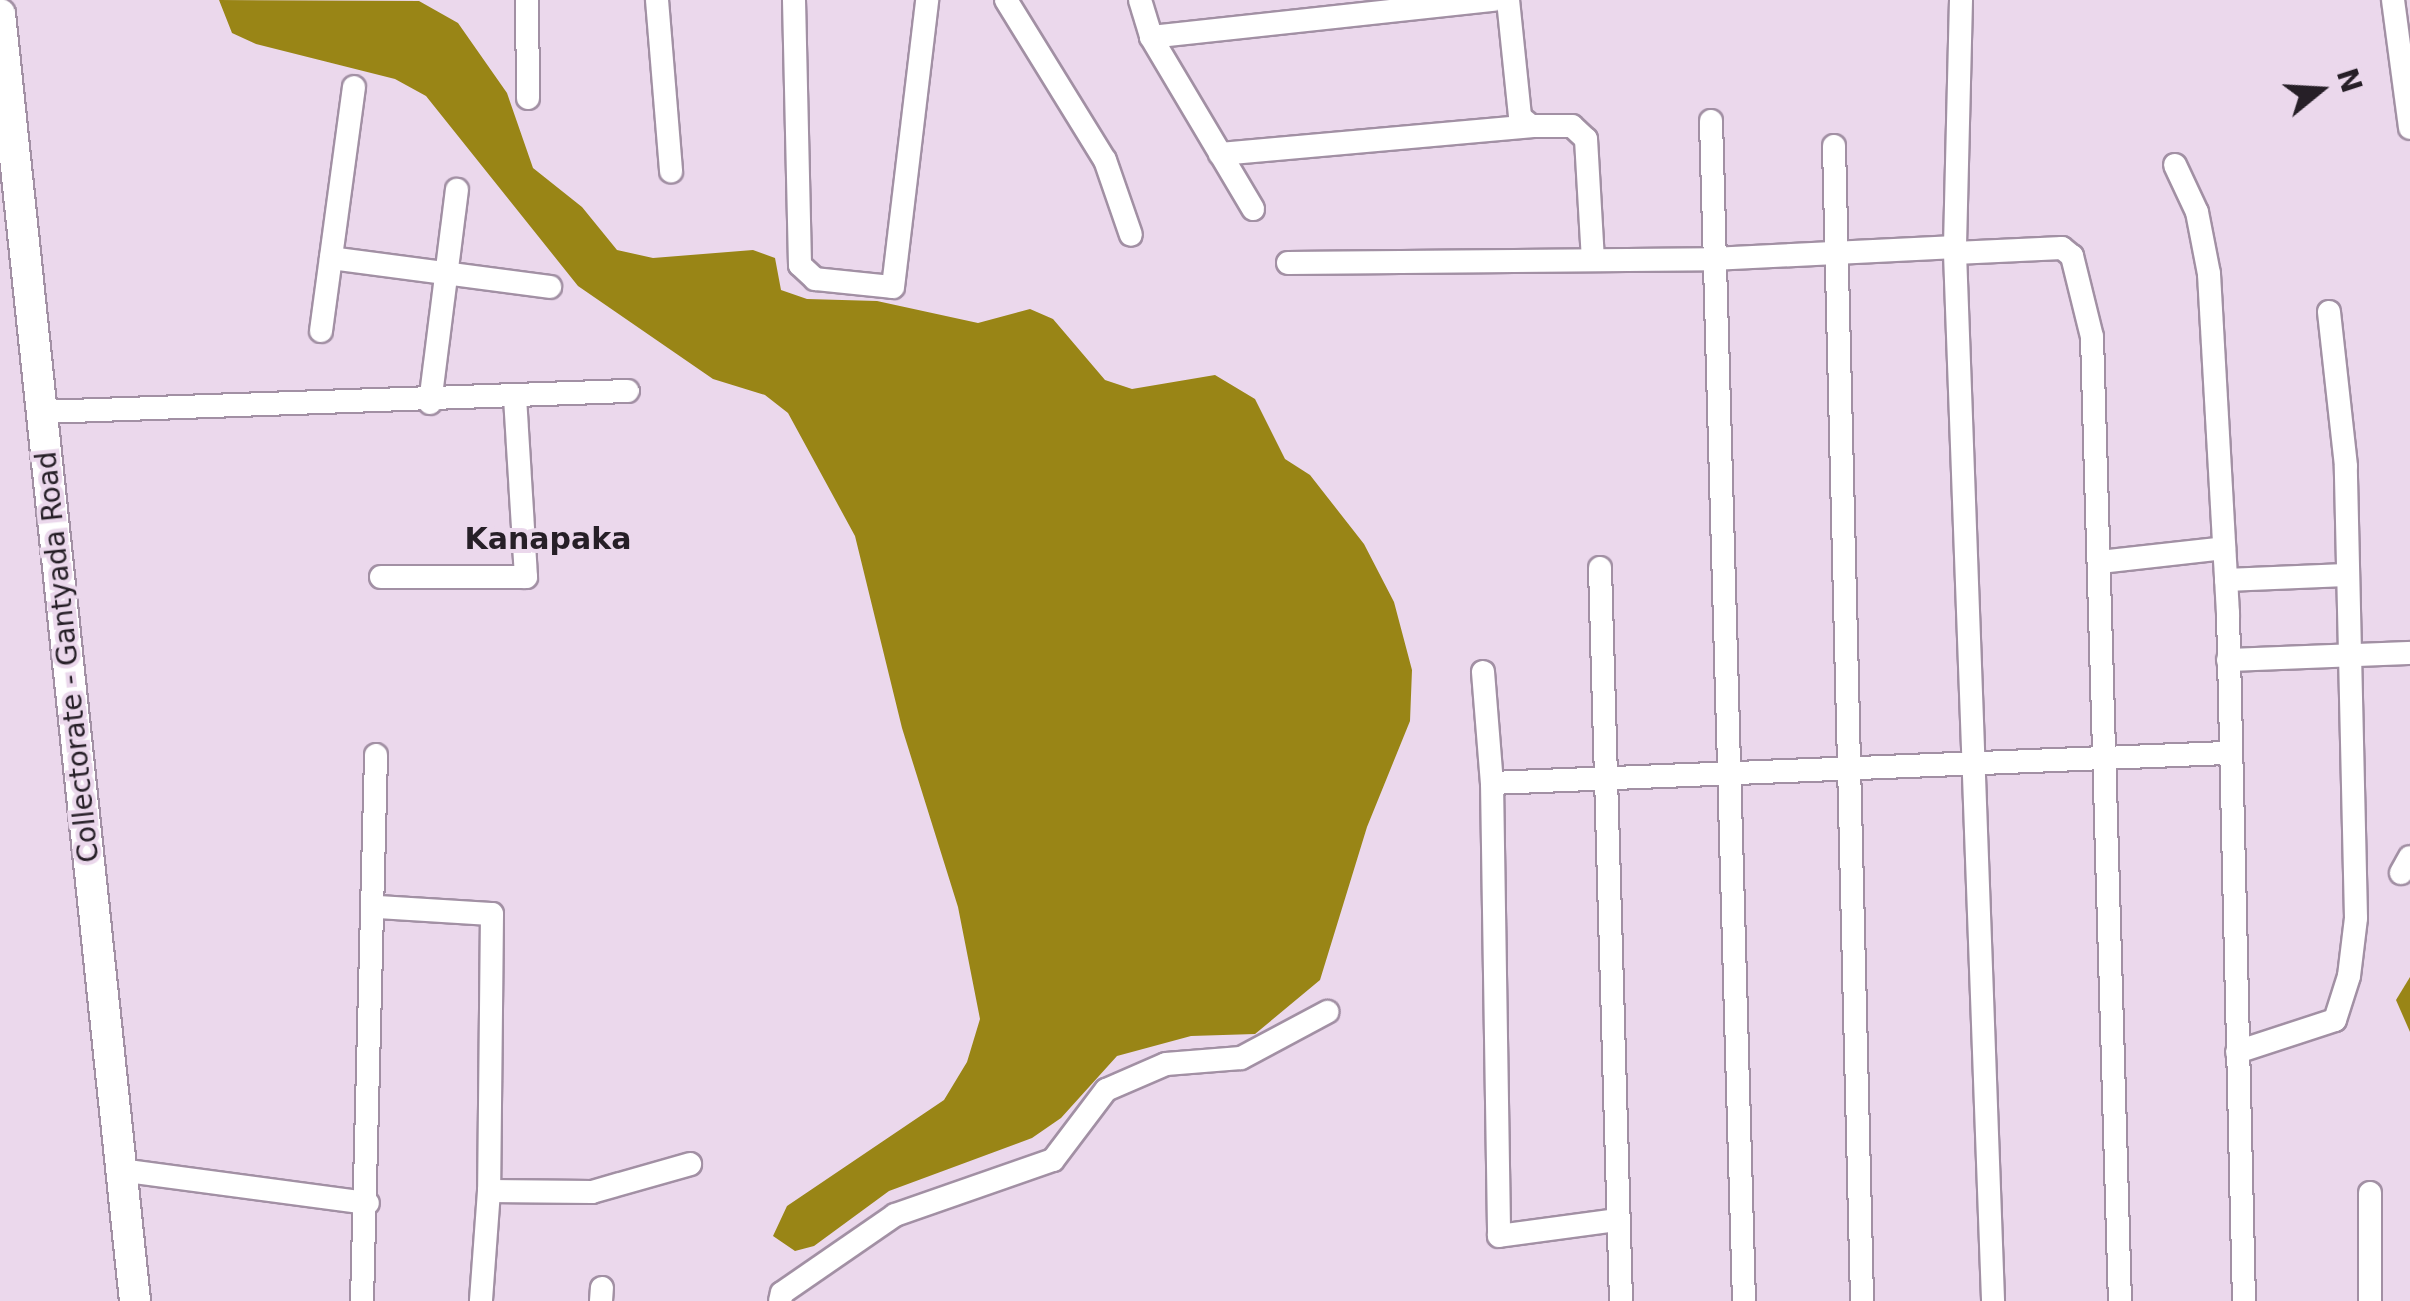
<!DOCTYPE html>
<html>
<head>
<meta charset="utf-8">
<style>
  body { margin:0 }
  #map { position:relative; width:2410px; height:1301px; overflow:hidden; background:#ebd8ec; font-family:"DejaVu Sans",sans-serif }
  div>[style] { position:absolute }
  .water>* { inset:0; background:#998516 }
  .roads { filter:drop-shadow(2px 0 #a290a4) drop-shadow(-2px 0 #a290a4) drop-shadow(0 2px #a290a4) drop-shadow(0 -2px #a290a4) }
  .minor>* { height:22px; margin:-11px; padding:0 11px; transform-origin:11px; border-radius:11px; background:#fff }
  .tertiary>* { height:30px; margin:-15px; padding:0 15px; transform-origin:15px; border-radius:15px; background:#fff }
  span { translate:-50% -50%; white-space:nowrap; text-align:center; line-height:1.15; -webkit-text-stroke:8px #ebd8ec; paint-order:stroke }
  .street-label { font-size:28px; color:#261f27 }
  .neighbourhood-label { font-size:30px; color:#261f27; font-weight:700 }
  .north { position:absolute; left:2270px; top:40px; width:100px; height:100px; -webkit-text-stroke:8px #ebd8ec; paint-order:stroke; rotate:72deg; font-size:28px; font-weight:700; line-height:40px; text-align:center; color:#261f27 }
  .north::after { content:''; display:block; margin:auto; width:35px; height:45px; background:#261f27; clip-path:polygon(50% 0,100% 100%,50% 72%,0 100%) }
</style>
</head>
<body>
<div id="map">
  <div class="water">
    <div style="clip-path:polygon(219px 0,419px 1px,458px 23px,507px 93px,533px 168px,582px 207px,617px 250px,653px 258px,753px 250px,775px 258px,781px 290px,807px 299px,877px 301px,978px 323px,1030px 309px,1053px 319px,1105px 380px,1132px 389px,1215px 375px,1255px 399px,1285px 459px,1310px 475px,1364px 544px,1394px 602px,1412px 670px,1410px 721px,1367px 827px,1320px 980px,1255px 1034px,1191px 1036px,1117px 1056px,1061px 1118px,1032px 1138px,889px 1191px,814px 1246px,795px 1251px,773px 1236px,787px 1206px,944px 1100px,967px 1062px,980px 1019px,958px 907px,902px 728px,855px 536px,788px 413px,765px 395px,713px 379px,578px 286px,426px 96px,395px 79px,256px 44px,232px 33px)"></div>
    <div style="clip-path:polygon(2410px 977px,2410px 1032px,2396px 1000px)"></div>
  </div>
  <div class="roads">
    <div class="minor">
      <div style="left:527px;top:0;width:98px;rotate:89.4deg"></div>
      <div style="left:657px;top:0;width:172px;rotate:85.3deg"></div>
      <div style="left:794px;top:0;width:265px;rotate:88.7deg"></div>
      <div style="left:800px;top:265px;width:21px;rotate:43deg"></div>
      <div style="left:815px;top:279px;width:78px;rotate:5.9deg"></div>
      <div style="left:893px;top:287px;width:289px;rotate:-83.2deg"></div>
      <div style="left:1006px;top:0;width:188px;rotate:58.3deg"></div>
      <div style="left:1105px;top:160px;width:79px;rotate:70.9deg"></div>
      <div style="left:1140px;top:0;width:39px;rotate:73deg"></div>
      <div style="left:1151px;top:37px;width:200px;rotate:59.3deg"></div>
      <div style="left:1508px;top:0;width:118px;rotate:84.1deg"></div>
      <div style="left:1520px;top:117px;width:14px;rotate:39deg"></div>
      <div style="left:1531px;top:126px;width:41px"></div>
      <div style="left:1572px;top:126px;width:19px;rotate:43deg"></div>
      <div style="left:1586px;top:139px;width:121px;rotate:86.7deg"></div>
      <div style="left:1961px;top:0;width:253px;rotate:91.4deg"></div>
      <div style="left:1955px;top:253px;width:1049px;rotate:87.92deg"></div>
      <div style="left:2393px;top:0;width:129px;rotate:82.4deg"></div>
      <div style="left:1151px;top:37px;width:345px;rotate:-6.2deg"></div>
      <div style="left:1711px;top:121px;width:1180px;rotate:88.4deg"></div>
      <div style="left:1834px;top:146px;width:1155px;rotate:88.61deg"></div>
      <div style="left:1220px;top:154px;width:312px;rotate:-5.1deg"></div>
      <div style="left:2175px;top:165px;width:52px;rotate:64.9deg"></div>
      <div style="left:2197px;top:212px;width:63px;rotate:79deg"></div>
      <div style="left:2209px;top:274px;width:340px;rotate:86.8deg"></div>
      <div style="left:2228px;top:613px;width:688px;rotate:88.67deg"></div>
      <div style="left:1955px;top:253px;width:107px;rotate:-2.7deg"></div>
      <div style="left:2062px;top:248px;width:13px;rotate:39deg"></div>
      <div style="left:2072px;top:256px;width:83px;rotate:76.1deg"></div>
      <div style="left:2092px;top:337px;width:964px;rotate:88.34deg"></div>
      <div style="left:331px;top:258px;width:221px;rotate:7.5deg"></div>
      <div style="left:1288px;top:263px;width:424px;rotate:-0.5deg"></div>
      <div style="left:1712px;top:259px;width:244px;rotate:-2.8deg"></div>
      <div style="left:321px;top:331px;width:246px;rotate:-82.3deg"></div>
      <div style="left:430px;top:403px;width:215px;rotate:-82.8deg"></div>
      <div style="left:43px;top:412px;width:585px;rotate:-2.06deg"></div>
      <div style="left:2100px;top:562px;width:125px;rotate:-6.4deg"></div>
      <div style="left:1600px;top:568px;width:733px;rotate:88.36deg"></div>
      <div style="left:381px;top:577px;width:145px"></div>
      <div style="left:526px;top:577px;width:179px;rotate:-93.5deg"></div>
      <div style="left:2226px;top:580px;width:120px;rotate:-2.4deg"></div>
      <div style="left:2228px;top:660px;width:182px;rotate:-2.2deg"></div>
      <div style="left:1483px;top:672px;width:111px;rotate:85.4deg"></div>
      <div style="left:1492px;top:783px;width:453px;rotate:89.1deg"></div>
      <div style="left:1499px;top:1236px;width:120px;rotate:-7.7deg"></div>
      <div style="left:1492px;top:783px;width:736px;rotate:-2.34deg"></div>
      <div style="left:2401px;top:873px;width:18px;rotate:-61deg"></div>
      <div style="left:377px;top:907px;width:115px;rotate:3.5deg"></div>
      <div style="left:492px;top:914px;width:277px;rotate:90.6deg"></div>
      <div style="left:489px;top:1191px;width:110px;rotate:94.2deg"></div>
      <div style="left:2237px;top:1052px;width:103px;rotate:-18.1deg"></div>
      <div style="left:2335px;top:1020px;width:46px;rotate:-72.3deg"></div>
      <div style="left:2349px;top:976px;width:58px;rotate:-83.1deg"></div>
      <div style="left:2356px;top:918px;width:452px;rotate:-91.3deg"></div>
      <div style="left:2346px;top:466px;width:155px;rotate:-96.3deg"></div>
      <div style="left:120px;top:1170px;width:250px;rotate:7.6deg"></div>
      <div style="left:489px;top:1191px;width:103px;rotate:0.6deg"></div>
      <div style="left:592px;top:1192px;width:102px;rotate:-15.9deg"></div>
      <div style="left:2370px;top:1193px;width:108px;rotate:90deg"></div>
      <div style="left:362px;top:1301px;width:546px;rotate:-88.53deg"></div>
      <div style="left:601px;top:1301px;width:13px;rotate:-86deg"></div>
      <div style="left:780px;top:1301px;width:8px;rotate:-76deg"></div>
      <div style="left:782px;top:1293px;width:137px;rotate:-34.6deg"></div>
      <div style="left:895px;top:1215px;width:167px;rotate:-19.2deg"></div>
      <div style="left:1053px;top:1160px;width:88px;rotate:-52.9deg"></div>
      <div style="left:1106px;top:1090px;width:65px;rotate:-23.4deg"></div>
      <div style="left:1166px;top:1064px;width:75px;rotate:-4.6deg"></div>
      <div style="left:1241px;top:1058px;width:98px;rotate:-28.1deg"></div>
    </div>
    <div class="tertiary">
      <div style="left:0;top:14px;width:1294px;rotate:84.01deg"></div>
    </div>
  </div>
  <div class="street-label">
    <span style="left:68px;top:657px;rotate:-96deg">Collectorate - Gantyada Road</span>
  </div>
  <div class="neighbourhood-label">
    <span style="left:548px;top:539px">Kanapaka</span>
  </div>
  <div class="north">N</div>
</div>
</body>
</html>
